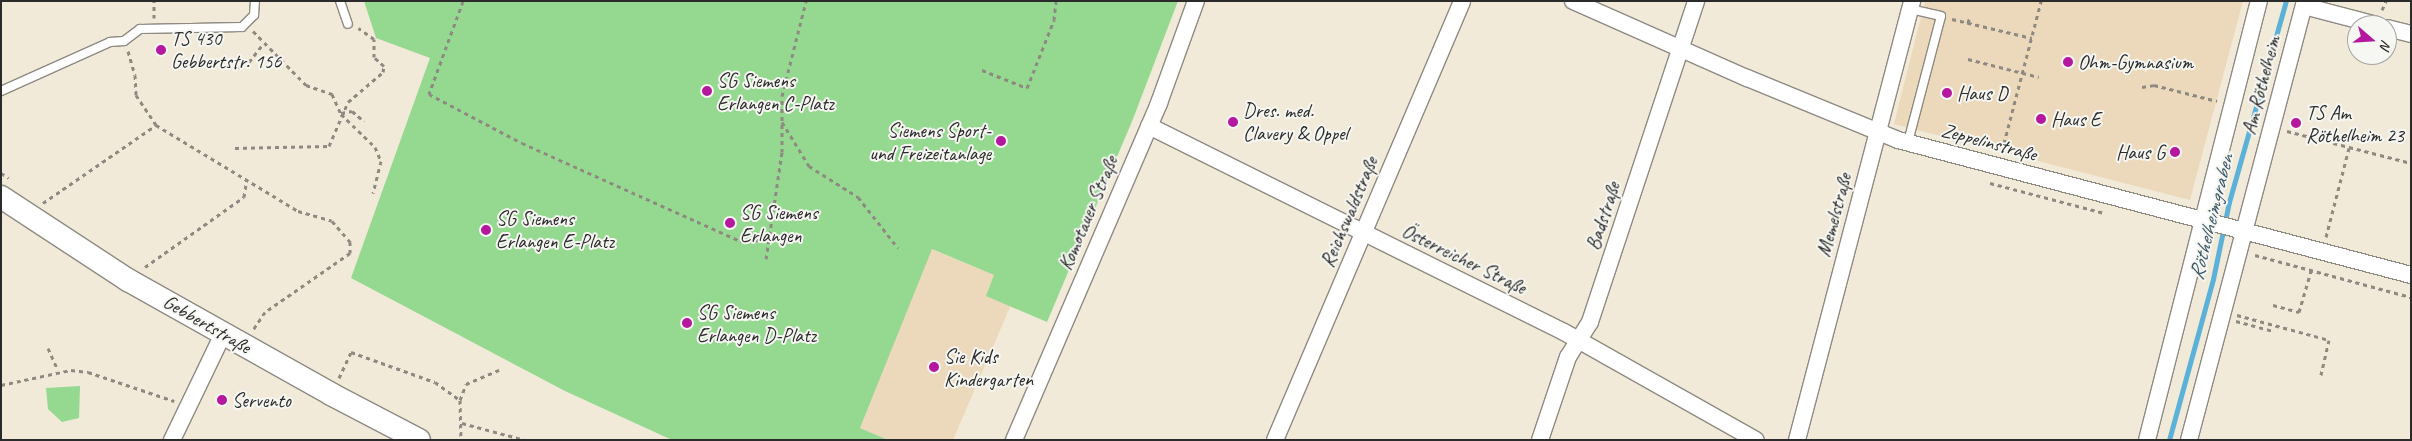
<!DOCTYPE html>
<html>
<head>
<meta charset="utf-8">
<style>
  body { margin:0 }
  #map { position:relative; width:2412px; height:441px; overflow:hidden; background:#f2ead8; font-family:Caveat,sans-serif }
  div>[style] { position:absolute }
  .built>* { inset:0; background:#ecd8ba }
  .green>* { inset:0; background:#95d890 }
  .stream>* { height:5px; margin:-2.5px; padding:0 2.5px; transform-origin:2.5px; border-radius:2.5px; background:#5cb1d9 }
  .path>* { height:3px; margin-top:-1.5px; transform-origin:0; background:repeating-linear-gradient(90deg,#8e8a82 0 4px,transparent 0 8px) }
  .roads { filter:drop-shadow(1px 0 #8e8a82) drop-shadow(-1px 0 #8e8a82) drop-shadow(0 1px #8e8a82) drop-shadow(0 -1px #8e8a82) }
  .lane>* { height:8px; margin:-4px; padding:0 4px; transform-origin:4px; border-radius:4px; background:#fff }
  .street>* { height:16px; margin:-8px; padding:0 8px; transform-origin:8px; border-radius:8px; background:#fff }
  .secondary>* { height:22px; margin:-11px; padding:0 11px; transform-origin:11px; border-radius:11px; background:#fff }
  .dots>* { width:14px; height:14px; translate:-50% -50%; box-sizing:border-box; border:2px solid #f6f6f2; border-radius:50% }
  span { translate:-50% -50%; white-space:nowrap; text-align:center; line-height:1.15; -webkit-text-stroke:4px #f6f6f2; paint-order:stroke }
  .poi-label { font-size:20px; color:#2b2b2b }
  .left { translate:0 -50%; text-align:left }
  .right { translate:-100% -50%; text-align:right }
  .street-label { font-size:20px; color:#2b2b2b }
  .water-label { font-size:21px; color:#3c5a68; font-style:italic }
  .frame { position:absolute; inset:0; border:2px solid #2b2b2b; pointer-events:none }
  .north { position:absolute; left:2347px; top:15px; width:50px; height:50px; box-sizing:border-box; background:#f6f6f2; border:1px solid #a5a5a2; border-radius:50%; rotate:109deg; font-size:14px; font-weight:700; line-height:20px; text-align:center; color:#2b2b2b }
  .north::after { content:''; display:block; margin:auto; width:18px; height:22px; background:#b5179e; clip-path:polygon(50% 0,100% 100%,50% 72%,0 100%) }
</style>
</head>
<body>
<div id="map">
  <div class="built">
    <div style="clip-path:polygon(1925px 1px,2243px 1px,2190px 200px,1894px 124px)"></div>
    <div style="clip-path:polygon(931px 249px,994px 275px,1010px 307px,953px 440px,888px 440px,860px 428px)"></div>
  </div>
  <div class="green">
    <div style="clip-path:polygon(364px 1px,1178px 1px,1133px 119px,1047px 322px,986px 296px,994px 275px,932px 249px,860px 428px,888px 440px,672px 440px,565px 391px,351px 278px,430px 58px,376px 38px)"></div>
    <div style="clip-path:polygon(80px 386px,79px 418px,62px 422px,48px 409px,46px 388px)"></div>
  </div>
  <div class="stream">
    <div style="left:2169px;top:440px;width:167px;rotate:-74.7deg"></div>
    <div style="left:2213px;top:279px;width:79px;rotate:-78.3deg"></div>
    <div style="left:2229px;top:202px;width:209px;rotate:-74.2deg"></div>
  </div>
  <div class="path">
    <div style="left:463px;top:1px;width:99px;rotate:110.1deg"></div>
    <div style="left:429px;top:94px;width:105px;rotate:27.8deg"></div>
    <div style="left:522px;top:143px;width:239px;rotate:24.2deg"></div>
    <div style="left:740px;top:241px;width:22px;rotate:-3deg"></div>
    <div style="left:762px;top:240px;width:13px;rotate:-45deg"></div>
    <div style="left:2382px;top:10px;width:10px;rotate:-66deg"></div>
    <div style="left:154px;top:18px;width:17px;rotate:-90deg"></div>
    <div style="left:1952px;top:19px;width:82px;rotate:13.4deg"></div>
    <div style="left:1968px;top:23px;width:7px;rotate:-74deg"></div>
    <div style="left:253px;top:31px;width:76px;rotate:45.5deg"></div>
    <div style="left:306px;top:85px;width:28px;rotate:19deg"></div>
    <div style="left:332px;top:94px;width:22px;rotate:66deg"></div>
    <div style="left:341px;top:114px;width:47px;rotate:44.1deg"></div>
    <div style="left:375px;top:147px;width:15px;rotate:67deg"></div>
    <div style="left:381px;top:161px;width:33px;rotate:104deg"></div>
    <div style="left:128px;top:51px;width:25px;rotate:74deg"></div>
    <div style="left:135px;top:75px;width:20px;rotate:87deg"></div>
    <div style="left:136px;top:95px;width:36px;rotate:56deg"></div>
    <div style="left:156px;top:125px;width:166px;rotate:31.2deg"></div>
    <div style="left:298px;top:211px;width:35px;rotate:16deg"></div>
    <div style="left:332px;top:221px;width:28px;rotate:49deg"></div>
    <div style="left:350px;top:242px;width:11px;rotate:90deg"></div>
    <div style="left:350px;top:253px;width:103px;rotate:145.2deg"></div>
    <div style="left:265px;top:312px;width:22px;rotate:124deg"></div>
    <div style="left:1968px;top:59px;width:73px;rotate:14.2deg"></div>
    <div style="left:228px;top:66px;width:10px;rotate:11deg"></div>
    <div style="left:238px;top:68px;width:13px;rotate:-29deg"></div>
    <div style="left:249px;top:62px;width:24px;rotate:-52deg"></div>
    <div style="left:982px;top:70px;width:48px;rotate:21.8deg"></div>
    <div style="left:1027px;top:88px;width:73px;rotate:-68.3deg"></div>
    <div style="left:1054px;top:20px;width:19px;rotate:-84deg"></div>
    <div style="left:2142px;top:87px;width:12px;rotate:-9deg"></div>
    <div style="left:2154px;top:85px;width:65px;rotate:14.3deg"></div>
    <div style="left:341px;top:113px;width:11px;rotate:-10deg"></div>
    <div style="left:352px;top:111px;width:16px;rotate:40deg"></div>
    <div style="left:782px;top:122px;width:52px;rotate:58.5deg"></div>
    <div style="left:809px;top:166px;width:58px;rotate:32.3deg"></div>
    <div style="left:858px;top:197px;width:65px;rotate:51.9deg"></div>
    <div style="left:2287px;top:131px;width:128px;rotate:14.5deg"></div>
    <div style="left:235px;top:148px;width:94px;rotate:-1.2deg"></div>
    <div style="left:329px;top:146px;width:48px;rotate:-66.6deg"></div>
    <div style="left:348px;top:102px;width:46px;rotate:-40.6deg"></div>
    <div style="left:383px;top:72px;width:6px;rotate:-81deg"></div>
    <div style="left:384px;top:66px;width:13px;rotate:-138deg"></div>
    <div style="left:374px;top:57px;width:18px;rotate:-90deg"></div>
    <div style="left:374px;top:39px;width:19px;rotate:-145deg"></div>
    <div style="left:2002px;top:151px;width:155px;rotate:-75.4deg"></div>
    <div style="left:1px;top:173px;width:9px;rotate:32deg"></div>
    <div style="left:1990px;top:183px;width:118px;rotate:14.7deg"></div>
    <div style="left:43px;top:203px;width:137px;rotate:-34.6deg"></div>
    <div style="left:2326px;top:237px;width:92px;rotate:-75.5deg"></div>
    <div style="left:2255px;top:255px;width:162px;rotate:15.1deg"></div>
    <div style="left:766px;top:259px;width:108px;rotate:-81.5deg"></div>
    <div style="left:782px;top:152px;width:56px;rotate:-90deg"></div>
    <div style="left:782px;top:96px;width:98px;rotate:-75.8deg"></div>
    <div style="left:145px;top:267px;width:121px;rotate:-35.3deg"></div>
    <div style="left:244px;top:197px;width:18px;rotate:-81deg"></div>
    <div style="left:2273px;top:305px;width:27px;rotate:15deg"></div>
    <div style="left:2299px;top:312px;width:43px;rotate:-73.7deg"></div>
    <div style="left:2237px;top:315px;width:95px;rotate:15.2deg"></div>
    <div style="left:2329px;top:340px;width:36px;rotate:103deg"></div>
    <div style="left:2236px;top:321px;width:38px;rotate:15deg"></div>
    <div style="left:48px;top:348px;width:24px;rotate:66deg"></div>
    <div style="left:339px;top:378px;width:29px;rotate:-65deg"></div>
    <div style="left:351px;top:352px;width:89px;rotate:19.7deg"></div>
    <div style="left:435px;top:382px;width:31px;rotate:36deg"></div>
    <div style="left:460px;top:400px;width:40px;rotate:88.6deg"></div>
    <div style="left:1px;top:385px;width:72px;rotate:-12.1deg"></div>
    <div style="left:71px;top:370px;width:17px;rotate:7deg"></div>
    <div style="left:88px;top:372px;width:91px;rotate:18.6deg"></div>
    <div style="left:460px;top:400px;width:17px;rotate:-69deg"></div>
    <div style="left:466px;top:384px;width:36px;rotate:-23deg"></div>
    <div style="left:462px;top:423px;width:65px;rotate:15.1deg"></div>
  </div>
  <div class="roads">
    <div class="lane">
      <div style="left:340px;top:1px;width:24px;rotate:71deg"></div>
      <div style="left:1px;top:91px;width:120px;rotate:-24.2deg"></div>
      <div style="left:110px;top:42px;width:14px;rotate:-4deg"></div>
      <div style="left:124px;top:41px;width:20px;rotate:-37deg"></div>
      <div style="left:140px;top:29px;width:102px;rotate:-1.1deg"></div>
      <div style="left:242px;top:27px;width:17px;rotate:-45deg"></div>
      <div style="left:254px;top:15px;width:14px;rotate:-86deg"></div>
      <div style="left:1908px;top:142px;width:130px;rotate:-75.3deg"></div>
      <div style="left:1941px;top:16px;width:32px;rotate:-167deg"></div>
    </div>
    <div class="street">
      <div style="left:1573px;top:1px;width:190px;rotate:23.9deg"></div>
      <div style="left:1747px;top:78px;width:163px;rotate:22.3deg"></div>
      <div style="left:1898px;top:140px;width:530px;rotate:14.74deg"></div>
      <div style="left:2304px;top:6px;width:75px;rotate:14.6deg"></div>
      <div style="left:2387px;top:28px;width:25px;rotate:14deg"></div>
      <div style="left:1149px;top:126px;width:463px;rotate:26.4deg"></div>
      <div style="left:1564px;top:332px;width:220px;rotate:29.4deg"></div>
      <div style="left:172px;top:440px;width:118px;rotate:-64.3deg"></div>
      <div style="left:1014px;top:440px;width:367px;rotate:-66.7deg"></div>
      <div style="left:1159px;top:103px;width:109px;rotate:-70.1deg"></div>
      <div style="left:1275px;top:440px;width:477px;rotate:-66.9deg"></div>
      <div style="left:1540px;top:440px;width:88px;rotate:-71.4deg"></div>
      <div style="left:1568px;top:357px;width:41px;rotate:-57.8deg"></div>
      <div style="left:1590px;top:322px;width:338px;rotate:-71.7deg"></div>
      <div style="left:1797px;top:440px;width:454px;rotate:-75.3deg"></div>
      <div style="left:2147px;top:440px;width:453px;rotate:-75.7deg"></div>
      <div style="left:2189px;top:440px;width:454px;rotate:-75.2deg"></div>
    </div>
    <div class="secondary">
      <div style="left:1px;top:197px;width:152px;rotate:33.2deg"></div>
      <div style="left:128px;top:280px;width:233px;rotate:29.3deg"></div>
      <div style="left:331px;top:394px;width:99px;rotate:27.6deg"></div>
    </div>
  </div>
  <div class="dots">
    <div style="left:161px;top:50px;background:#b5179e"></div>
    <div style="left:2068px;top:62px;background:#b5179e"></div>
    <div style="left:707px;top:91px;background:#b5179e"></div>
    <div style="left:1947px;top:93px;background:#b5179e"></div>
    <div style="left:2041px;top:119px;background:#b5179e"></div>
    <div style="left:1233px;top:122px;background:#b5179e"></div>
    <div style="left:2296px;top:123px;background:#b5179e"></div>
    <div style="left:1001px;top:141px;background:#b5179e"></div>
    <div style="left:2175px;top:152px;background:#b5179e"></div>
    <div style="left:730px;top:223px;background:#b5179e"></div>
    <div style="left:486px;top:230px;background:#b5179e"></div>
    <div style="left:687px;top:323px;background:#b5179e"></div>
    <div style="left:934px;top:367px;background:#b5179e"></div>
    <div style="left:222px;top:400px;background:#b5179e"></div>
  </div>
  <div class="poi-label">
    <span class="left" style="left:171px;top:50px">TS 430<br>Gebbertstr. 156</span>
    <span class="left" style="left:2078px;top:62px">Ohm-Gymnasium</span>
    <span class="left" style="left:717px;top:92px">SG Siemens<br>Erlangen C-Platz</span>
    <span class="left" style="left:1957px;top:93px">Haus D</span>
    <span class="left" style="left:1243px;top:122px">Dres. med.<br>Clavery &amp; Oppel</span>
    <span class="left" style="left:2306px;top:124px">TS Am<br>Röthelheim 23</span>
    <span class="left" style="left:2051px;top:119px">Haus E</span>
    <span class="right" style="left:991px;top:142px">Siemens Sport-<br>und Freizeitanlage</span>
    <span class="right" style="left:2165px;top:152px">Haus G</span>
    <span class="left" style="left:740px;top:224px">SG Siemens<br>Erlangen</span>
    <span class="left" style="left:496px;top:230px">SG Siemens<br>Erlangen E-Platz</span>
    <span class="left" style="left:697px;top:324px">SG Siemens<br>Erlangen D-Platz</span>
    <span class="left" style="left:944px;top:368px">Sie Kids<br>Kindergarten</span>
    <span class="left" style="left:232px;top:400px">Servento</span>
  </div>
  <div class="street-label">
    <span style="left:2261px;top:85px;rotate:-75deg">Am Röthelheim</span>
    <span style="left:1989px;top:142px;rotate:15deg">Zeppelinstraße</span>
    <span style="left:1349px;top:212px;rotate:-67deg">Reichswaldstraße</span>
    <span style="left:1088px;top:213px;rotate:-67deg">Komotauer Straße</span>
    <span style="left:1834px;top:215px;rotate:-75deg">Memelstraße</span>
    <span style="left:1603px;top:216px;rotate:-72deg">Badstraße</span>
    <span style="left:1464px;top:259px;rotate:26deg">Österreicher Straße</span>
    <span style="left:207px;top:324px;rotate:30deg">Gebbertstraße</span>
  </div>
  <div class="water-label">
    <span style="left:2211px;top:217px;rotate:-76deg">Röthelheimgraben</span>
  </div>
  <div class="frame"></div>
  <div class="north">N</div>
</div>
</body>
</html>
